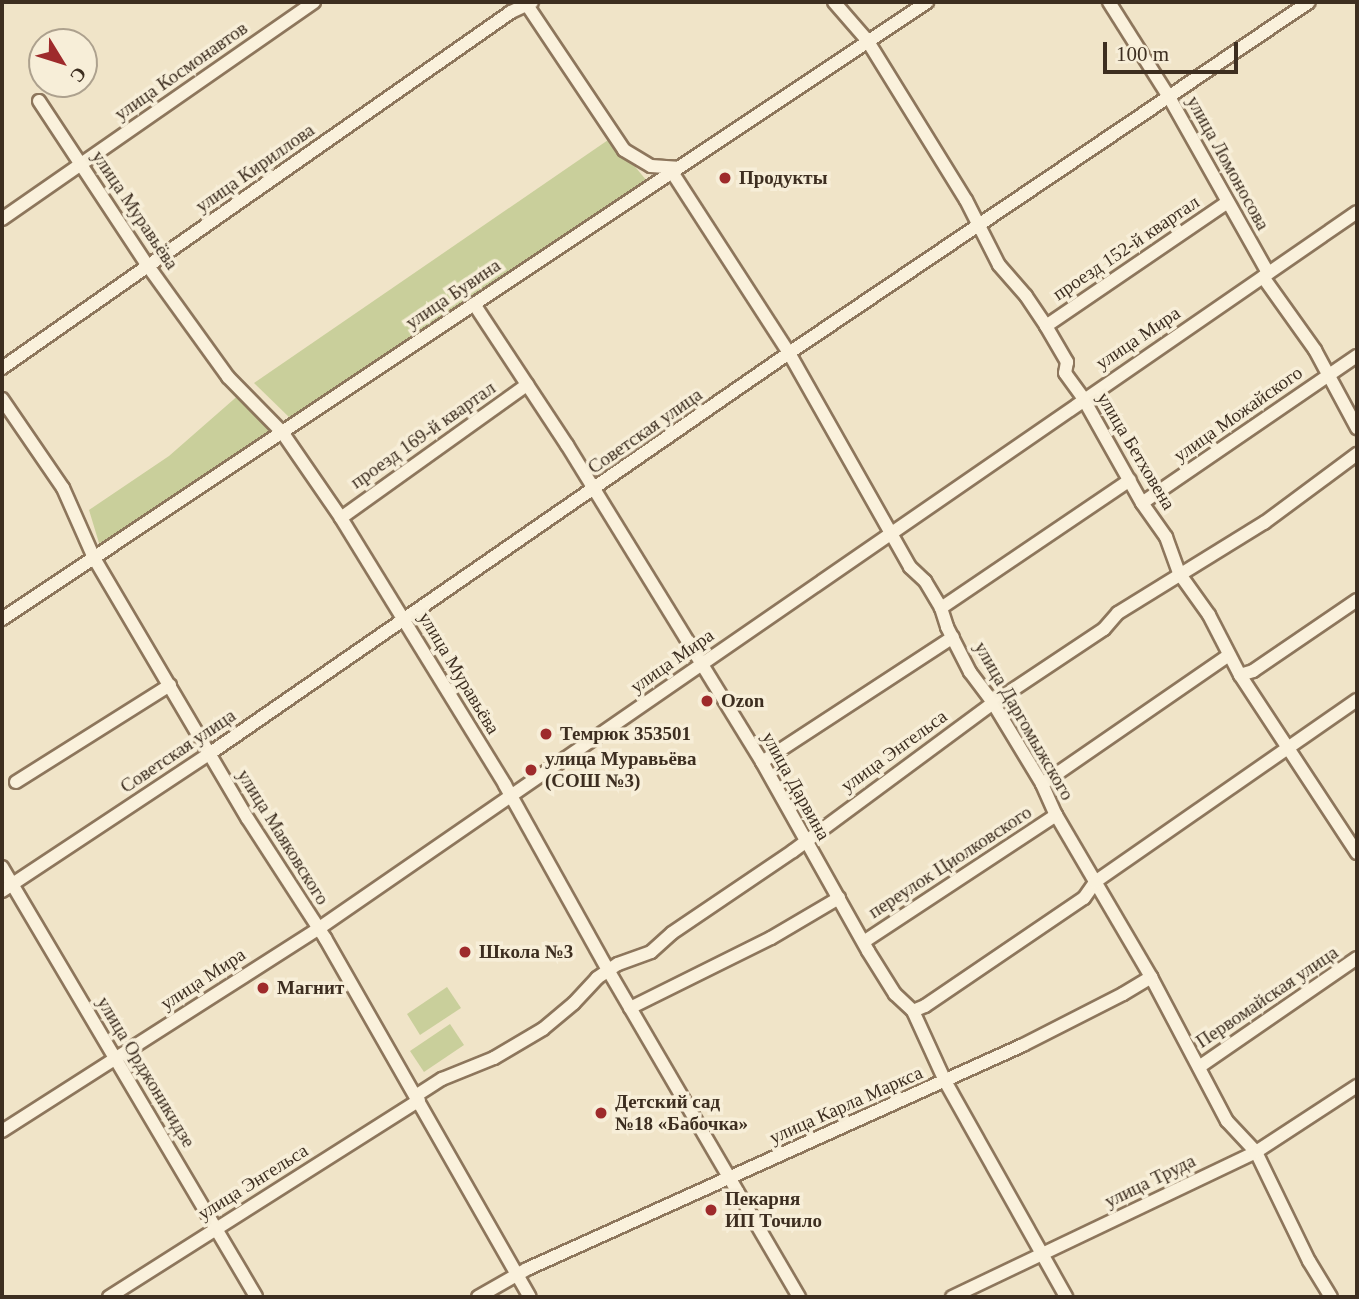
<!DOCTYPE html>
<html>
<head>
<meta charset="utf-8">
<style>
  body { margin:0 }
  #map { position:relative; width:1359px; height:1299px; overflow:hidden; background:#f0e4c8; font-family:Georgia,serif }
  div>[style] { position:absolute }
  .green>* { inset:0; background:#c9cf9b }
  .roads { filter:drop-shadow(2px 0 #8d765c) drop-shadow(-2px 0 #8d765c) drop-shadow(0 2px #8d765c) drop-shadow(0 -2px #8d765c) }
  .minor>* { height:12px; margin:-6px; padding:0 6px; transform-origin:6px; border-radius:6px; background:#faf1dc }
  .dots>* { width:19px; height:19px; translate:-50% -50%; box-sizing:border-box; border:4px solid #f7eed8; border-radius:50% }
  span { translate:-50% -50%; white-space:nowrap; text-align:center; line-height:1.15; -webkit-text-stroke:7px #f7eed8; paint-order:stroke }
  .street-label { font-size:19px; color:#3d2e20 }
  .poi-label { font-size:19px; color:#3d2e20; font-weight:700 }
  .left { translate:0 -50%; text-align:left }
  .frame { position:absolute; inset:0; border:4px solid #3d2e20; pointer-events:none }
  .north { position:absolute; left:28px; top:28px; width:70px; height:70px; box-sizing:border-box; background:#f7eed8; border:2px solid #ada18e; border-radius:50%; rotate:128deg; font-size:19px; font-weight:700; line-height:28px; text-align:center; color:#3d2e20 }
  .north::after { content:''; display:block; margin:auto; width:24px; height:32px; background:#9e2a2b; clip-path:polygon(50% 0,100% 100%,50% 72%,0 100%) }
  .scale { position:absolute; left:1103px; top:42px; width:135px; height:32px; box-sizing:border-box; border:4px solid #3d2e20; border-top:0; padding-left:9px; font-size:21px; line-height:24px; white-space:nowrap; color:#3d2e20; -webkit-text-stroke:5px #f7eed8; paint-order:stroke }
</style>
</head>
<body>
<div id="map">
  <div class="green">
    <div style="clip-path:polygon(611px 138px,647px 181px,292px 420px,254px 383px)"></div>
    <div style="clip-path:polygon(241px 393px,271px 425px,265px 436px,111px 541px,99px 543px,89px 510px,169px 456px)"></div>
    <div style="clip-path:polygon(447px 987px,461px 1008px,420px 1035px,407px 1014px)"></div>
    <div style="clip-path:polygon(450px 1024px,464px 1045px,424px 1072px,410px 1051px)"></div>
  </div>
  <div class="roads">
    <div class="minor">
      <div style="left:525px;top:2px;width:178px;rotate:56.2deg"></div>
      <div style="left:624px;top:150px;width:31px;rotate:31deg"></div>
      <div style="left:651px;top:166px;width:26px;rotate:4deg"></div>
      <div style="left:834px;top:2px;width:50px;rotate:49deg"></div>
      <div style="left:867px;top:40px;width:188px;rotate:58.3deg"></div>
      <div style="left:966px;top:200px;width:73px;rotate:63.1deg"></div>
      <div style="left:999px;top:265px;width:41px;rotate:48.9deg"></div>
      <div style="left:1026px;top:296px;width:36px;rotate:56deg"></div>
      <div style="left:1046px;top:326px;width:42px;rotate:59.7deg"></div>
      <div style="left:1067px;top:362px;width:11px;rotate:100deg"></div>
      <div style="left:1065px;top:373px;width:31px;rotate:54deg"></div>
      <div style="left:1083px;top:398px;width:120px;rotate:60.7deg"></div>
      <div style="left:1142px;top:503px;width:42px;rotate:54.8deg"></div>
      <div style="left:1166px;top:537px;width:38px;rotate:70deg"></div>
      <div style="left:1179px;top:573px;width:52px;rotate:54.5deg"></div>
      <div style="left:1209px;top:615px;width:68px;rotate:62.7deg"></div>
      <div style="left:1240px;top:675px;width:213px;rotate:56.7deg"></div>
      <div style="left:1109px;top:2px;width:112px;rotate:57.7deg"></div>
      <div style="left:1169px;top:97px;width:202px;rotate:60.6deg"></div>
      <div style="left:39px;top:101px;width:198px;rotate:56.6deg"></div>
      <div style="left:148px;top:266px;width:137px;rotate:54.2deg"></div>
      <div style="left:228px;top:377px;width:77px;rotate:45.5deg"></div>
      <div style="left:282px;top:432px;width:104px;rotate:55.5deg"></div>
      <div style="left:341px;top:518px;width:313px;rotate:58.4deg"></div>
      <div style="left:505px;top:785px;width:212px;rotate:60.9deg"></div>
      <div style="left:608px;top:970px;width:379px;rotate:59.7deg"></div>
      <div style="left:672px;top:172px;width:216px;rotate:57.1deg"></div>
      <div style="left:789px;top:353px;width:246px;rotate:60.5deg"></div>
      <div style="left:910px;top:567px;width:21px;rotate:43deg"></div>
      <div style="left:925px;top:581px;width:31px;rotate:59deg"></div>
      <div style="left:941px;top:608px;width:20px;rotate:72deg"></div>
      <div style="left:947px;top:627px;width:51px;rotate:62.9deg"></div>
      <div style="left:970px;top:672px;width:39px;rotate:53deg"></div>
      <div style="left:993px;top:703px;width:95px;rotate:58.8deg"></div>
      <div style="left:1042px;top:784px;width:34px;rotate:66deg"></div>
      <div style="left:1056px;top:815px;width:188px;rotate:59.6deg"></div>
      <div style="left:1151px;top:977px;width:163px;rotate:62.2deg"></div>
      <div style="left:1227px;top:1121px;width:42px;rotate:46.9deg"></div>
      <div style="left:1256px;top:1152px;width:121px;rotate:64.1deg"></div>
      <div style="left:1309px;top:1261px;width:42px;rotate:58.6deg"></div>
      <div style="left:2px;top:219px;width:380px;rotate:-34.8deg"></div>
      <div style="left:1263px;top:277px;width:90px;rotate:54.5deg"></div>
      <div style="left:1315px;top:350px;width:89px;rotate:61.7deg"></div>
      <div style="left:474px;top:304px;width:169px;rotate:56.6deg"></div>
      <div style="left:567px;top:445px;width:372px;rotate:58.4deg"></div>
      <div style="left:762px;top:762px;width:217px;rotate:60.7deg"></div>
      <div style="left:868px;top:951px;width:51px;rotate:57.9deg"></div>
      <div style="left:895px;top:994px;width:25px;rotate:43deg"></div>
      <div style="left:913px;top:1011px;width:77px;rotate:65.4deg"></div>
      <div style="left:945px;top:1081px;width:248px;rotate:60.7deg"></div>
      <div style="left:1046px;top:326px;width:220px;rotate:-34.3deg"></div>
      <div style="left:2px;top:368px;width:621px;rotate:-34.97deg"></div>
      <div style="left:511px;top:12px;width:23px;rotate:-25deg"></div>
      <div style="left:2px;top:399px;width:108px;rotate:55.6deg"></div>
      <div style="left:63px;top:488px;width:77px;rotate:66.1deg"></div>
      <div style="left:94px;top:558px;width:303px;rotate:59.5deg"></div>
      <div style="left:248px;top:819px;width:142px;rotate:57.1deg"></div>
      <div style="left:325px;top:938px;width:413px;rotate:60.3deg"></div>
      <div style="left:1142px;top:503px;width:260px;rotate:-34.4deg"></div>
      <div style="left:341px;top:518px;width:229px;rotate:-35.6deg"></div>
      <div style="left:941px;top:608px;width:228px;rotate:-34.1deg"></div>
      <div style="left:2px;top:619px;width:1112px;rotate:-33.7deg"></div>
      <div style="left:1240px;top:675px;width:14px;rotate:-17deg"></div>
      <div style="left:1253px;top:671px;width:126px;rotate:-34.3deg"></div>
      <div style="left:762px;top:762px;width:228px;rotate:-33.2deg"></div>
      <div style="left:16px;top:782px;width:182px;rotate:-32.2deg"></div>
      <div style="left:1042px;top:784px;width:227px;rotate:-34.6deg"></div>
      <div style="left:2px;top:867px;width:499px;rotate:59.4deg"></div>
      <div style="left:2px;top:891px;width:248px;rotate:-33.5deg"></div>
      <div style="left:209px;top:754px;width:705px;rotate:-34.66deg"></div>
      <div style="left:789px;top:353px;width:627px;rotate:-34.02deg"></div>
      <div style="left:865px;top:941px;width:229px;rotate:-33.4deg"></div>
      <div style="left:630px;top:1008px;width:157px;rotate:-26.4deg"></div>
      <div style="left:771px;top:938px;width:79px;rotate:-30.5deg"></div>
      <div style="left:913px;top:1011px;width:13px;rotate:-23deg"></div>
      <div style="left:925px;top:1006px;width:192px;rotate:-34.2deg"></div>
      <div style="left:1084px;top:898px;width:19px;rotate:-55deg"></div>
      <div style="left:1095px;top:882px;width:319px;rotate:-34.8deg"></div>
      <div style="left:1199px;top:1067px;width:192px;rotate:-34.6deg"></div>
      <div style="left:417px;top:1095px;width:30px;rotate:-33deg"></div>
      <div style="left:442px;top:1079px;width:56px;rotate:-22deg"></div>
      <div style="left:494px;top:1058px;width:57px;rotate:-30.6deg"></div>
      <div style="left:543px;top:1029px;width:40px;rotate:-40deg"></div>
      <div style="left:574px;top:1003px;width:34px;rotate:-47deg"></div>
      <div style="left:597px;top:978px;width:25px;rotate:-34deg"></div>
      <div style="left:618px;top:964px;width:35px;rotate:-20deg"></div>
      <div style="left:651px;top:952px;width:28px;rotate:-42deg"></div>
      <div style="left:672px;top:933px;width:146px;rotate:-34.1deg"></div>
      <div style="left:793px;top:851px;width:249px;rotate:-36.5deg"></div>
      <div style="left:993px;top:703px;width:133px;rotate:-33.7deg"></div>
      <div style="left:1104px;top:629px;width:21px;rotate:-49deg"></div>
      <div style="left:1118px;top:613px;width:172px;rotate:-31.7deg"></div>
      <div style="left:1264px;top:523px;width:116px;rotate:-36.6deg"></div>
      <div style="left:2px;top:1131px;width:375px;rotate:-32.6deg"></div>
      <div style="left:318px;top:929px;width:1262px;rotate:-34.61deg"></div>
      <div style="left:109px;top:1297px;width:367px;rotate:-32.4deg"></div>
      <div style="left:478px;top:1297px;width:56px;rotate:-29.7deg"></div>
      <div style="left:527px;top:1269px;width:544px;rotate:-24.3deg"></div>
      <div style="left:1023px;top:1045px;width:112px;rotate:-27deg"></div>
      <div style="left:1123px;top:994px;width:33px;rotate:-31deg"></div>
      <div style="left:952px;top:1297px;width:337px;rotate:-25.5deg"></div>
      <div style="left:1256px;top:1152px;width:121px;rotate:-33.2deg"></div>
    </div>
  </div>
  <div class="dots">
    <div style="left:725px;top:178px;background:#9e2a2b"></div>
    <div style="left:707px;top:701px;background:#9e2a2b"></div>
    <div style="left:546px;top:734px;background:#9e2a2b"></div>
    <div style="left:531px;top:770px;background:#9e2a2b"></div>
    <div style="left:465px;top:952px;background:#9e2a2b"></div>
    <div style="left:263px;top:988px;background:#9e2a2b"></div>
    <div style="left:601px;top:1113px;background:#9e2a2b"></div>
    <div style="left:711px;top:1210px;background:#9e2a2b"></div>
  </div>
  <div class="street-label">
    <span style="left:181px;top:71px;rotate:-35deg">улица Космонавтов</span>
    <span style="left:1228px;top:163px;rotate:61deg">улица Ломоносова</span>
    <span style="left:255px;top:168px;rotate:-35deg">улица Кириллова</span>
    <span style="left:135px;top:210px;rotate:56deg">улица Муравьёва</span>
    <span style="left:1126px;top:248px;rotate:-34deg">проезд 152-й квартал</span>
    <span style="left:453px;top:294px;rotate:-34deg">улица Бувина</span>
    <span style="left:1138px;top:338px;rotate:-34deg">улица Мира</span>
    <span style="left:1238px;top:414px;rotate:-35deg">улица Можайского</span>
    <span style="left:645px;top:431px;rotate:-35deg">Советская улица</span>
    <span style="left:423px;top:435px;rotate:-35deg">проезд 169-й квартал</span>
    <span style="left:1136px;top:451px;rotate:59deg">улица Бетховена</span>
    <span style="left:672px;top:661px;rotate:-35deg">улица Мира</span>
    <span style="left:459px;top:673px;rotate:59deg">улица Муравьёва</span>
    <span style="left:1024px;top:721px;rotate:60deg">улица Даргомыжского</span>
    <span style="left:178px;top:751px;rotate:-34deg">Советская улица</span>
    <span style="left:894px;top:751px;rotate:-36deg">улица Энгельса</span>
    <span style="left:796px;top:786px;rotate:61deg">улица Дарвина</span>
    <span style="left:283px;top:837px;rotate:58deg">улица Маяковского</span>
    <span style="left:950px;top:862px;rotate:-33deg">переулок Циолковского</span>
    <span style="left:203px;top:979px;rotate:-33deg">улица Мира</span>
    <span style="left:1267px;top:997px;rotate:-34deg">Первомайская улица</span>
    <span style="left:146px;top:1072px;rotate:59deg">улица Орджоникидзе</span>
    <span style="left:846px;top:1105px;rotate:-24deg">улица Карла Маркса</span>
    <span style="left:1150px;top:1181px;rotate:-26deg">улица Труда</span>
    <span style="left:253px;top:1182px;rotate:-32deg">улица Энгельса</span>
  </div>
  <div class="poi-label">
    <span class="left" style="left:739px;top:178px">Продукты</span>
    <span class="left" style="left:721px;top:701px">Ozon</span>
    <span class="left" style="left:560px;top:734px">Темрюк 353501</span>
    <span class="left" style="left:545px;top:770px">улица Муравьёва<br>(СОШ №3)</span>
    <span class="left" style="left:479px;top:952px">Школа №3</span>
    <span class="left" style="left:277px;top:988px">Магнит</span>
    <span class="left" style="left:615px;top:1113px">Детский сад<br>№18 «Бабочка»</span>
    <span class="left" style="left:725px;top:1210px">Пекарня<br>ИП Точило</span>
  </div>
  <div class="frame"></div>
  <div class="north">С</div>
  <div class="scale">100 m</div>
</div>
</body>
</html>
